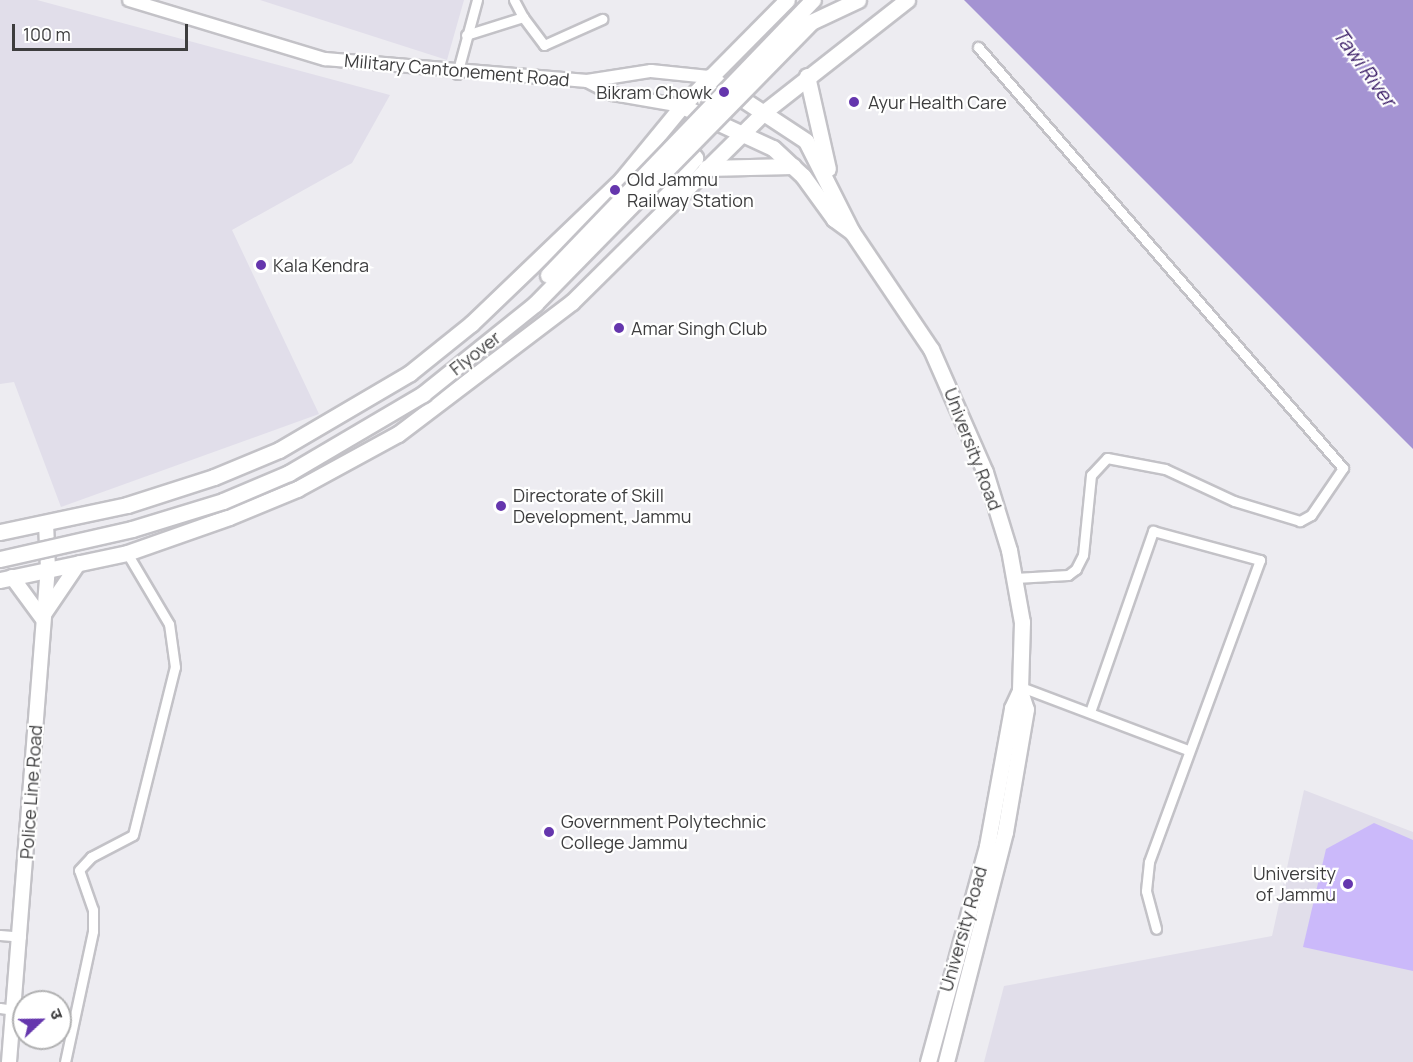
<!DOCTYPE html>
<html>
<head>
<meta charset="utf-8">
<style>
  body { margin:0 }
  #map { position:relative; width:1413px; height:1062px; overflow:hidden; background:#edecf1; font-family:Manrope,"Noto Sans Devanagari",sans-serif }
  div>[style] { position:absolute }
  .built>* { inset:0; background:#e1deea }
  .green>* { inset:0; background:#cbb9fa }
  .water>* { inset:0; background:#a493d2 }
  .roads { filter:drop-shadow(2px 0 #c3c2c7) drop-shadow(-2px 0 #c3c2c7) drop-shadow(0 2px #c3c2c7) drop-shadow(0 -2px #c3c2c7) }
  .minor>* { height:9px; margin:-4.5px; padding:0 4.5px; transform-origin:4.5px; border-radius:4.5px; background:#fff }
  .tertiary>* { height:12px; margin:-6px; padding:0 6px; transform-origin:6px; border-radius:6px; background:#fff }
  .secondary>* { height:14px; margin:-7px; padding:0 7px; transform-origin:7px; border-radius:7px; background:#fff }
  .primary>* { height:15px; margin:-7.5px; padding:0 7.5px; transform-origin:7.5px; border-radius:7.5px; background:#fff }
  .bridges { filter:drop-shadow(2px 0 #c3c2c7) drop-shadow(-2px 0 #c3c2c7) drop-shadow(0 2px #c3c2c7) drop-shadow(0 -2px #c3c2c7) }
  .primary-bridge>* { height:15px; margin:-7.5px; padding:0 7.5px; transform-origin:7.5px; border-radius:7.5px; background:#fff }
  .dots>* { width:16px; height:16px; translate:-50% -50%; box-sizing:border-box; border:3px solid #fff; border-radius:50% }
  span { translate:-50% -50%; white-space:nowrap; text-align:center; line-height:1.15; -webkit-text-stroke:4.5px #fff; paint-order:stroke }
  .street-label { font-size:18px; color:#3d3d3e }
  .poi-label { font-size:18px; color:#3d3d3e }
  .right { translate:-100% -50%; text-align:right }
  .left { translate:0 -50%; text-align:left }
  .water-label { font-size:20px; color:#381a65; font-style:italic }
  .north { position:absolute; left:12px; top:990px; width:60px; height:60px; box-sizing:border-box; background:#fff; border:2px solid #b1b1b2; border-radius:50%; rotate:68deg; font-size:16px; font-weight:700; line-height:24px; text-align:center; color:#3d3d3e }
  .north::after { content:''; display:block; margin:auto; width:21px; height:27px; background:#6536ad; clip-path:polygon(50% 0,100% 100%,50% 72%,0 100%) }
  .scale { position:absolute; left:12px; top:24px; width:176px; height:27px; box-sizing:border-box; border:3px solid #3d3d3e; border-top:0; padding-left:8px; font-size:18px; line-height:21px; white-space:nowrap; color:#3d3d3e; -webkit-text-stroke:4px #fff; paint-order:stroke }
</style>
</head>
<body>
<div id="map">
  <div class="built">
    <div style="clip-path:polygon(0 0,37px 0,390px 95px,352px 163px,232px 230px,319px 414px,61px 507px,14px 382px,0 384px)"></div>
    <div style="clip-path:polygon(260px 0,464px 0,447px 60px)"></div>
    <div style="clip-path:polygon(1304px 790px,1413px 832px,1413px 1062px,984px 1062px,1004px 986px,1272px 936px)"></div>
  </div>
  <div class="green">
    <div style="clip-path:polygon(1374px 823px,1413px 840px,1413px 971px,1303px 947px,1326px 849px)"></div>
  </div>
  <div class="water">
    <div style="clip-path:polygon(964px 0,1413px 0,1413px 449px)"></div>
  </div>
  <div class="roads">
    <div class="minor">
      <div style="left:514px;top:0;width:19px;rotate:62deg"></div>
      <div style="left:466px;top:35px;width:60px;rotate:-17.5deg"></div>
      <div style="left:523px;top:17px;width:35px;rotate:53deg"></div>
      <div style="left:544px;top:45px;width:64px;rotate:-24.1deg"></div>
      <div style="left:978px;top:47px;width:557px;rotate:49.08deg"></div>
      <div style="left:1343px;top:468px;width:57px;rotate:124.2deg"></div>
      <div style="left:1311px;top:515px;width:13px;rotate:151deg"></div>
      <div style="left:1300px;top:521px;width:69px;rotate:-163.1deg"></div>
      <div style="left:1234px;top:501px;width:76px;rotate:-155.1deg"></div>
      <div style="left:1165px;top:469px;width:59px;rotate:-169.3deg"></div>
      <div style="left:1107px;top:458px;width:23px;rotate:133deg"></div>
      <div style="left:1091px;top:475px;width:80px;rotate:95.7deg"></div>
      <div style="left:1083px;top:555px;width:16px;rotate:117deg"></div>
      <div style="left:1076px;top:569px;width:10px;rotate:143deg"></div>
      <div style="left:1068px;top:575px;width:53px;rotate:176.8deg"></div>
      <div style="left:457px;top:74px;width:77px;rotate:-74.9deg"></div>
      <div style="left:1021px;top:687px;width:178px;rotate:20.7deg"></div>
      <div style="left:1090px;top:712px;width:192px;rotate:-70.8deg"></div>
      <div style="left:1153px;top:531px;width:111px;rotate:15.2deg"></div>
      <div style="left:1260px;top:560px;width:322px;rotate:110.2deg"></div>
      <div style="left:1149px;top:862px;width:29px;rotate:96deg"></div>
      <div style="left:1146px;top:891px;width:39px;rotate:75deg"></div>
      <div style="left:0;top:935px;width:21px;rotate:5deg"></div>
      <div style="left:0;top:1008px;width:14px;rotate:8deg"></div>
      <div style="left:65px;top:1062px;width:134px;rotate:-77.9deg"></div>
      <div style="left:93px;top:931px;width:21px;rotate:-90deg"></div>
      <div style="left:93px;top:910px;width:42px;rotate:-109.3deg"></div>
      <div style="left:79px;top:870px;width:18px;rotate:-47deg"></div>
      <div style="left:91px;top:857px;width:47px;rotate:-27.6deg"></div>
      <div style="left:133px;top:835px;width:173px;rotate:-76deg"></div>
      <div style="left:175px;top:667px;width:43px;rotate:-97.9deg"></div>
      <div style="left:169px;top:624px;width:82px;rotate:-120.6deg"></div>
    </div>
    <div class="tertiary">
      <div style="left:129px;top:0;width:205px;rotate:16.8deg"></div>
      <div style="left:325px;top:59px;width:263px;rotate:4.8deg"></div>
      <div style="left:587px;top:81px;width:29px;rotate:27deg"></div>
      <div style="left:613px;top:94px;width:70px;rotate:9.9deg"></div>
      <div style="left:587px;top:81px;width:65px;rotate:-8.9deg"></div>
      <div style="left:651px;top:71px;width:58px;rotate:5.9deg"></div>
    </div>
    <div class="secondary">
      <div style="left:12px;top:577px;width:51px;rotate:53.8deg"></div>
      <div style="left:45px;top:613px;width:60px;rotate:-55.8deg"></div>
      <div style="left:9px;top:1062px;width:495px;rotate:-85.5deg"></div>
      <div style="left:48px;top:569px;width:46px;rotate:-92.5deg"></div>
    </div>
    <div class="primary">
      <div style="left:807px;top:76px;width:95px;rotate:77.3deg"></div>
      <div style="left:709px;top:77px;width:116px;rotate:33.4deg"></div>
      <div style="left:806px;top:141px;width:102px;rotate:63.2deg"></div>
      <div style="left:852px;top:232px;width:141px;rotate:56deg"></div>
      <div style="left:931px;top:349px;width:134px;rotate:66.3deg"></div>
      <div style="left:985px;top:472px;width:82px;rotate:72.9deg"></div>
      <div style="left:1009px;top:550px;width:73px;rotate:79.8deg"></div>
      <div style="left:1022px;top:622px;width:69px;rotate:91.7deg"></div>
      <div style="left:1020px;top:691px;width:19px;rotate:72deg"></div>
      <div style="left:1026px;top:709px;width:125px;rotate:99.7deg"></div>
      <div style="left:1005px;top:832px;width:237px;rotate:104.4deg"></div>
      <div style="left:682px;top:106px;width:100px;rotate:24.8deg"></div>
      <div style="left:773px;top:148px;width:41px;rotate:43deg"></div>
      <div style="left:803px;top:176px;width:53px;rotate:54.2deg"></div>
      <div style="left:834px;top:219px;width:22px;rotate:36deg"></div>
      <div style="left:706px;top:168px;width:87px;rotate:-1.3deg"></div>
      <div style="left:663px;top:207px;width:15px;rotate:-79deg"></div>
      <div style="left:666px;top:192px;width:45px;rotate:-49.5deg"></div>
      <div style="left:695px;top:158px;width:24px;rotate:-123deg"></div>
      <div style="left:0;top:532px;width:130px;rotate:-12deg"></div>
      <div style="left:127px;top:505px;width:91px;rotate:-17.8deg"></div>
      <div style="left:214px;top:477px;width:70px;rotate:-22.6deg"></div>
      <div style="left:279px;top:450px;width:152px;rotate:-30.4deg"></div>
      <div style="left:410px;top:373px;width:78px;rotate:-38.8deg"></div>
      <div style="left:471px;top:324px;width:209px;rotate:-43.8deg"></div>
      <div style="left:622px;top:179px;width:94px;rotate:-50.6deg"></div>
      <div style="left:682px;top:106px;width:149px;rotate:-45.3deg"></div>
      <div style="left:0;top:580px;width:130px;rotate:-12deg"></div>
      <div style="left:127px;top:553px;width:108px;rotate:-19.4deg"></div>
      <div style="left:229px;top:517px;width:74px;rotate:-22.4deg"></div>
      <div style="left:297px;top:489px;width:115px;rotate:-28.6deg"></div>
      <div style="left:398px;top:434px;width:218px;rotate:-37.2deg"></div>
      <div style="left:572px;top:302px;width:270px;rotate:-44.7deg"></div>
      <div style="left:764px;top:112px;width:182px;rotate:-38.1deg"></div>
      <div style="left:928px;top:1062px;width:224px;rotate:-74.7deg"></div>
      <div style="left:987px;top:846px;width:140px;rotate:-79.7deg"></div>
      <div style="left:1012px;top:708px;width:19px;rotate:-65deg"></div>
    </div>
  </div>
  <div class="bridges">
    <div class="primary-bridge">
      <div style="left:548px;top:275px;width:382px;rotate:-46.1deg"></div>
      <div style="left:0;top:559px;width:135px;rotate:-12.8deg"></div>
      <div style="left:132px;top:529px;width:95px;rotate:-17.1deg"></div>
      <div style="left:223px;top:501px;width:72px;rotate:-23deg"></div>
      <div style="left:289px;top:473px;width:156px;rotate:-30.5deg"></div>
      <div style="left:423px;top:394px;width:144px;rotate:-38.8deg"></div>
      <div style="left:535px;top:304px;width:395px;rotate:-45.6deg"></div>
      <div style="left:811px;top:22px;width:52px;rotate:-25.1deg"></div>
    </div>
  </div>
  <div class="dots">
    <div style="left:724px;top:92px;background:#6536ad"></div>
    <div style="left:854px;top:102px;background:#6536ad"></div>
    <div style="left:615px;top:190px;background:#6536ad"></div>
    <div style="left:261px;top:265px;background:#6536ad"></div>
    <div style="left:619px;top:328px;background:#6536ad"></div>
    <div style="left:501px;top:506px;background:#6536ad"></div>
    <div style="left:549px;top:832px;background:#6536ad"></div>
    <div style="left:1348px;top:884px;background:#6536ad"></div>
  </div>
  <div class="street-label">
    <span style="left:457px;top:70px;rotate:5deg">Military Cantonement Road</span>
    <span style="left:475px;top:353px;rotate:-38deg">Flyover</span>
    <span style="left:973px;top:449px;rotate:69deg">University Road</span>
    <span style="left:31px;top:792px;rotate:-86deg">Police Line Road</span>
    <span style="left:963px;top:929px;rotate:-74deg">University Road</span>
  </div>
  <div class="poi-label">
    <span class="right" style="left:712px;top:92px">Bikram Chowk</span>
    <span class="left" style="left:868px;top:102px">Ayur Health Care</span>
    <span class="left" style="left:627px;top:190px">Old Jammu<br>Railway Station</span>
    <span class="left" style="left:273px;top:265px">Kala Kendra</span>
    <span class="left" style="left:631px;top:328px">Amar Singh Club</span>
    <span class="left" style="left:513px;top:506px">Directorate of Skill<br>Development, Jammu</span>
    <span class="left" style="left:561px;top:832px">Government Polytechnic<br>College Jammu</span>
    <span class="right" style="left:1336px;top:884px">University<br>of Jammu</span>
  </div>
  <div class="water-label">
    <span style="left:1365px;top:67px;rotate:54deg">Tawi River</span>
  </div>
  <div class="north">उ</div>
  <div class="scale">100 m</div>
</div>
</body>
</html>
